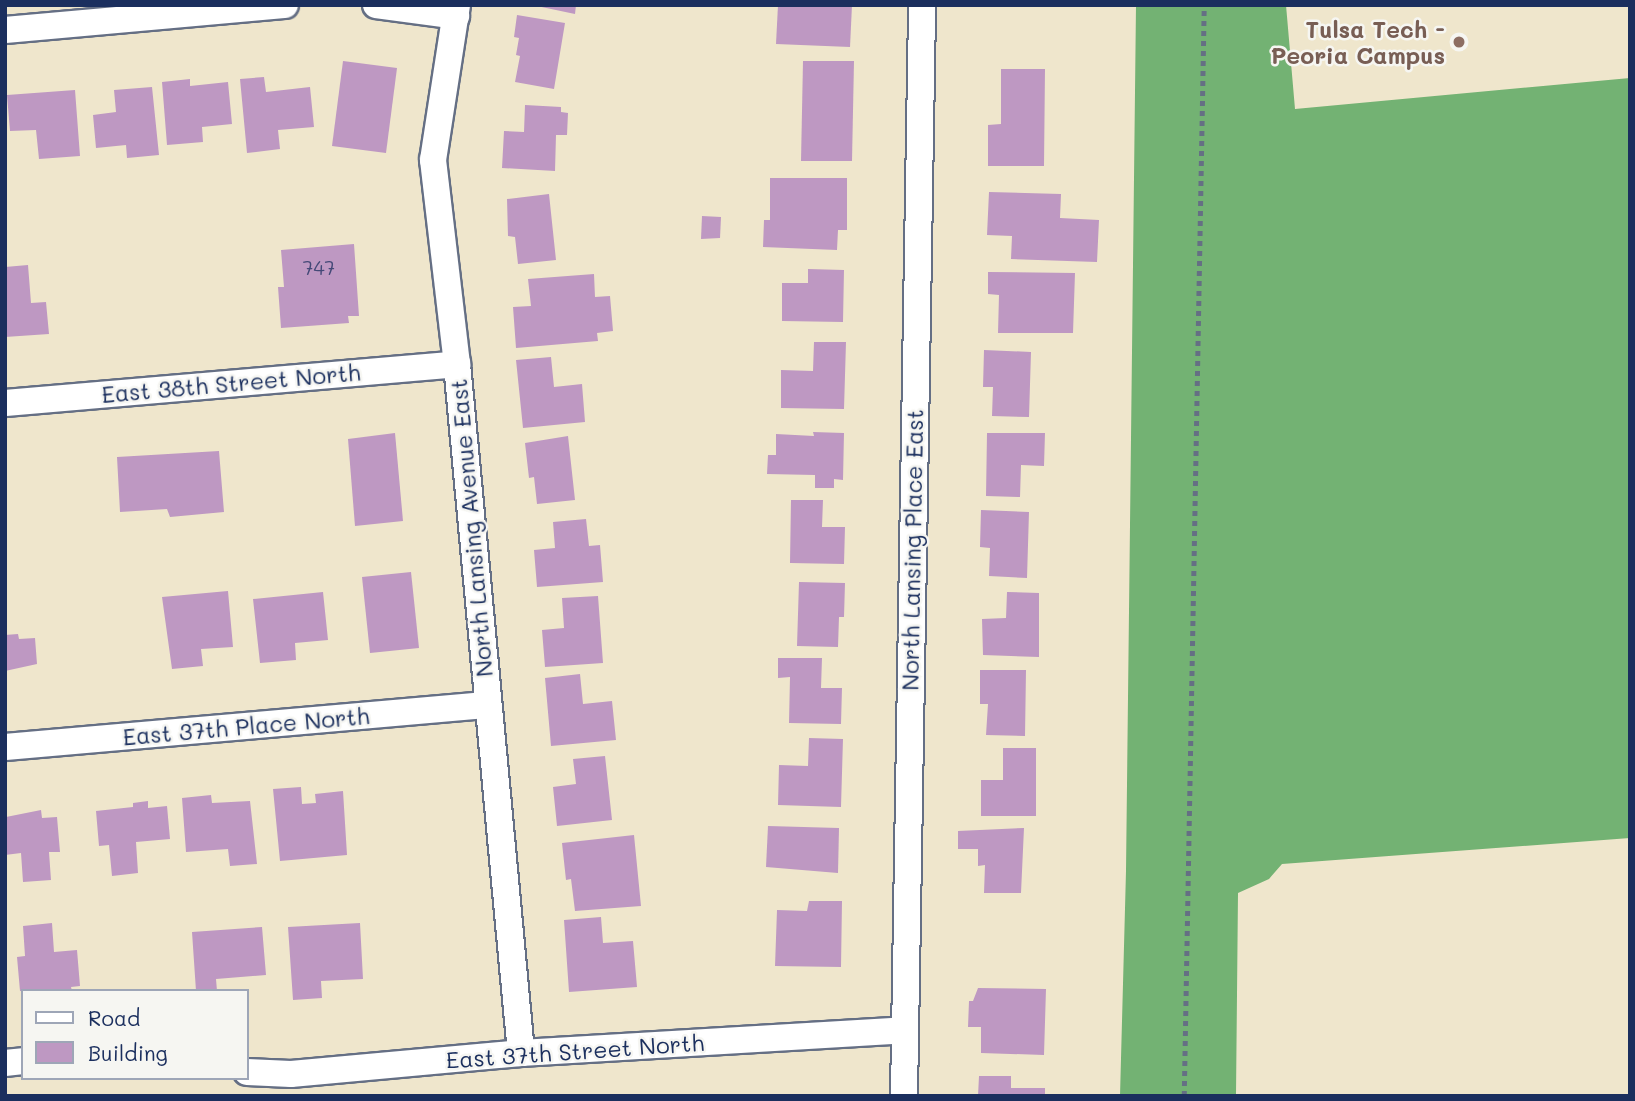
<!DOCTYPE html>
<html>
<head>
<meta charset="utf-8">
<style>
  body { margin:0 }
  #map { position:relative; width:1635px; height:1101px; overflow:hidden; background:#efe6cc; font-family:Mali,sans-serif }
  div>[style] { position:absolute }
  .forest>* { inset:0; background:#73b273 }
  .building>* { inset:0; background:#be98c2 }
  .path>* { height:4.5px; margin-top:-2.25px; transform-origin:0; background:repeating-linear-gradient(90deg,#656f84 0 5px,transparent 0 10px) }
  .roads { filter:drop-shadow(2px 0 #656f84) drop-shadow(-2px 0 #656f84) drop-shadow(0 2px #656f84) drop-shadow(0 -2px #656f84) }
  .street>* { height:26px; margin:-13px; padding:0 13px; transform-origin:13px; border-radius:13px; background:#fff }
  .dots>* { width:19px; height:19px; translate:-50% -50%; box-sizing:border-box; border:4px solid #f6f6f2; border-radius:50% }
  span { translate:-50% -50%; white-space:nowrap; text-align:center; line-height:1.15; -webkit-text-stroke:5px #f6f6f2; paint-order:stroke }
  .number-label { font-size:19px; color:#444977 }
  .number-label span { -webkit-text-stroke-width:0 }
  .education-label { font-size:23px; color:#785e54; font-weight:700 }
  .right { translate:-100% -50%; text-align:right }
  .street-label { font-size:23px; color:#1b2f5e }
  .frame { position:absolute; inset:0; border:7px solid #1b2f5e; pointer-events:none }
  .legend { position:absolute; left:21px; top:989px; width:228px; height:91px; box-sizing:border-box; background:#f6f6f2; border:2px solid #9ea6b7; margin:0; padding:9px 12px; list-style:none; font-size:21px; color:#1b2f5e }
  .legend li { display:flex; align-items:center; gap:14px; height:35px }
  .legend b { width:35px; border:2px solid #9ea6b7 }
</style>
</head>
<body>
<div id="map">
  <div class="forest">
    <div style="clip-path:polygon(1136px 5px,1286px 5px,1295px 109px,1630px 78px,1630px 838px,1282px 864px,1269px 879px,1238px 893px,1236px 1096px,1120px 1096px,1126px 871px)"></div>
  </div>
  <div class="building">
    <div style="clip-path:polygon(532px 5px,576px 5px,575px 14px)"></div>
    <div style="clip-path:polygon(778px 5px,852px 5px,850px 47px,776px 44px)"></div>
    <div style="clip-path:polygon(517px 15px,565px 23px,554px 89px,515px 82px,520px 56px,516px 55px,519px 38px,514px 37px)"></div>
    <div style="clip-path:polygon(343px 61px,397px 68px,386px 153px,332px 146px)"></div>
    <div style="clip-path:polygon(803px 61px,854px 61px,852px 161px,801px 161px)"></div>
    <div style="clip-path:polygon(1001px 69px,1045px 69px,1044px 166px,988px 166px,988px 125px,1001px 124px)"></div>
    <div style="clip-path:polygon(264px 77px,266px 92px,310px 87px,314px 127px,278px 130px,280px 149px,247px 153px,240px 79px)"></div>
    <div style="clip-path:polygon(190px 79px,190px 86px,228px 82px,232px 124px,202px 127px,203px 142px,167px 145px,162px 82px)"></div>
    <div style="clip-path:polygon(152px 87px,159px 155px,127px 158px,126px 145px,96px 148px,93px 115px,116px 112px,114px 90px)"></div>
    <div style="clip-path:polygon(75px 90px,80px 156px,39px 159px,36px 130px,10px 131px,7px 95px)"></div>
    <div style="clip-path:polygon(525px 105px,561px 107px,561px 112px,568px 113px,567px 135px,556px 135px,555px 171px,502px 168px,504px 131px,524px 132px)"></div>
    <div style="clip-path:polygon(770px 178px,847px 178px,847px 230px,838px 230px,837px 250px,763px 247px,764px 220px,770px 220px)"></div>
    <div style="clip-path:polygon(989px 192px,1061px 194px,1060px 218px,1099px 220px,1097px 262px,1011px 259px,1012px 236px,987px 235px)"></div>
    <div style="clip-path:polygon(549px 194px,556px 260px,518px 264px,515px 237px,508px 236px,507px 199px)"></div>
    <div style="clip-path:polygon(702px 216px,721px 217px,720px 238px,701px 239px)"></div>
    <div style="clip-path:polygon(354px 244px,359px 316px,348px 316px,349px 323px,281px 328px,278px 287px,284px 287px,281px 250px)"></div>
    <div style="clip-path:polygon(28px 265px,31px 303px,46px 302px,49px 334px,5px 337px,5px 267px)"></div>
    <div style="clip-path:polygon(808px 269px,844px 270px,843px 322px,782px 321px,782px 283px,808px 283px)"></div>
    <div style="clip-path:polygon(988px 272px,1075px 273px,1073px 333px,998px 333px,999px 295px,988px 294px)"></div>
    <div style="clip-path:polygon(594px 274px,595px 297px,610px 296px,613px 331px,597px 333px,598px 341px,516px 348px,513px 307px,531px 306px,528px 279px)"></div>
    <div style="clip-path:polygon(814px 342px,846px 342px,844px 409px,781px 408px,781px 370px,813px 371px)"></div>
    <div style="clip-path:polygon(984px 350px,1031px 352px,1029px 417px,992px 416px,993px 387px,983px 387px)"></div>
    <div style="clip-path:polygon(551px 357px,554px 387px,582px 384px,585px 422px,523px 428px,516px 360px)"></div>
    <div style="clip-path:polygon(813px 432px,844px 433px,843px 480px,834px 479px,834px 488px,815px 488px,815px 475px,767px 474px,768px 455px,776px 455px,776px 434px,814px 436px)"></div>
    <div style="clip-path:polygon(395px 433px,403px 521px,355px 526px,348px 439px)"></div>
    <div style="clip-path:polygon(987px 433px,1045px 433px,1044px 466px,1021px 465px,1020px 497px,986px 496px)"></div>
    <div style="clip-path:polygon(568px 436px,575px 500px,537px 504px,534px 477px,529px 478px,525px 443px)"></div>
    <div style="clip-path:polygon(219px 451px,224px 512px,170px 517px,167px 509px,120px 512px,117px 457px)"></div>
    <div style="clip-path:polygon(791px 500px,823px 500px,822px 527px,845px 527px,844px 564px,790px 563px)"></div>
    <div style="clip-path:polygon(981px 510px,1029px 512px,1027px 578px,989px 576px,990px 548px,980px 547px)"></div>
    <div style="clip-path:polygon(586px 519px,589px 546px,600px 545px,603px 582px,537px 587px,534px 550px,555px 548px,553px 522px)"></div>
    <div style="clip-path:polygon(411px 572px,419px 648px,370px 653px,362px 577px)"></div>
    <div style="clip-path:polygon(799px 582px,845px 583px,844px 617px,839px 617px,838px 647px,797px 646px)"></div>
    <div style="clip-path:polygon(228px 591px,233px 647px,201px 649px,203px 666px,172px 669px,162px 597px)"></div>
    <div style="clip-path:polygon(323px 592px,328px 640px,295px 643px,296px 660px,260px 663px,253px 599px)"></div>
    <div style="clip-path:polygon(1007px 592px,1039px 593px,1039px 657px,983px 655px,982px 619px,1006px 618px)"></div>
    <div style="clip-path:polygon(598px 596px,603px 663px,545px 667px,542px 630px,564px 628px,562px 598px)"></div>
    <div style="clip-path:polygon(18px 634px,19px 639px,35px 638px,37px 664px,5px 671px,5px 635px)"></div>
    <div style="clip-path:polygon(778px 658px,822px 658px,821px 688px,842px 688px,841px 724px,789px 723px,790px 677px,778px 678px)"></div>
    <div style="clip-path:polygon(980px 670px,1026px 670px,1025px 736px,986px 735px,988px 704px,980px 704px)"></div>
    <div style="clip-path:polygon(580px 674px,583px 704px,612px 701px,616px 740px,551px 746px,545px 678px)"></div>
    <div style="clip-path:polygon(809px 738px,843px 739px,841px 807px,778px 805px,779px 765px,808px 766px)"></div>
    <div style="clip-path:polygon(1003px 748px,1036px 748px,1036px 816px,981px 816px,981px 780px,1003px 780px)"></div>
    <div style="clip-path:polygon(605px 756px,612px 820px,557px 826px,553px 787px,576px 784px,573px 759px)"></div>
    <div style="clip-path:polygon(301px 787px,302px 804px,316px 803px,315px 794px,343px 791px,347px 855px,280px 861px,273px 789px)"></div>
    <div style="clip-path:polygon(211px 795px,212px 803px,250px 801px,257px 864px,230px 866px,228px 849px,186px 852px,182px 798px)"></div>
    <div style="clip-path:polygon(148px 801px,148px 808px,167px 806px,170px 839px,136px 842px,138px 873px,112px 876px,109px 845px,99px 846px,96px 811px,133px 807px,133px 803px)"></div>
    <div style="clip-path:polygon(41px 810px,42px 818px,57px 817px,60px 852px,49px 852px,51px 880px,23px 882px,21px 853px,5px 855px,5px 820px,6px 817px)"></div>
    <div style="clip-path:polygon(768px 826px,839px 828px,838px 873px,766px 867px)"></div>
    <div style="clip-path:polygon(1024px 828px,1021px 893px,984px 893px,985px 865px,978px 866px,978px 849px,958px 849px,958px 831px)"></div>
    <div style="clip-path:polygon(634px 835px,641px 906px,575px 911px,571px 879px,566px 880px,562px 843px)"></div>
    <div style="clip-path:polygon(809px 901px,842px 901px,841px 967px,775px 966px,777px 910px,807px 911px)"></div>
    <div style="clip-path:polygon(601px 917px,603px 943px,633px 941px,637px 987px,569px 992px,564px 920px)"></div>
    <div style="clip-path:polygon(52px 923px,54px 952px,77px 950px,80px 986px,71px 987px,72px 991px,20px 991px,17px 957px,25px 956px,23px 926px)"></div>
    <div style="clip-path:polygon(360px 923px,363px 979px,321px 981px,322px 998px,293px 1000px,288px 927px)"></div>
    <div style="clip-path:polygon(262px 927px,266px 975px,216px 979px,217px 991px,196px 991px,192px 932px)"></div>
    <div style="clip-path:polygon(978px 988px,1046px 989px,1044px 1055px,981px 1053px,981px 1027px,968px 1027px,969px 1001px,973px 1001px)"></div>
    <div style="clip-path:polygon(979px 1076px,1011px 1076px,1011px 1088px,1045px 1088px,1045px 1096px,978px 1096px)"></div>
  </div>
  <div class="path">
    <div style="left:1184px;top:1096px;width:1091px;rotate:-88.95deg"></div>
  </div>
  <div class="roads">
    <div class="street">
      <div style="left:376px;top:5px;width:81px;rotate:7.8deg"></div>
      <div style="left:457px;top:5px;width:157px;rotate:98.8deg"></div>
      <div style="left:433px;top:160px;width:205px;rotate:83.3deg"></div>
      <div style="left:457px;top:364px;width:692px;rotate:84.69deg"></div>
      <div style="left:5px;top:30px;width:281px;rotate:-5.1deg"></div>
      <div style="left:5px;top:403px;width:454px;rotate:-4.9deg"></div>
      <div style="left:5px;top:747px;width:484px;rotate:-5deg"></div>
      <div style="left:5px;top:1063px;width:18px;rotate:-6deg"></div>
      <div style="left:247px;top:1072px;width:44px;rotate:2.6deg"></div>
      <div style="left:291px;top:1074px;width:231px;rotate:-5.2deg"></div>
      <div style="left:521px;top:1053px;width:384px;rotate:-3.4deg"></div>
      <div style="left:904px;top:1096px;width:1091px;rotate:-89.05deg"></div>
    </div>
  </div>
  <div class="dots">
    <div style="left:1459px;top:42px;background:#8d6e63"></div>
  </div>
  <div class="number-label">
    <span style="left:319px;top:268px">747</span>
  </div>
  <div class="education-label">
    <span class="right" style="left:1445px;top:42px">Tulsa Tech -<br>Peoria Campus</span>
  </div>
  <div class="street-label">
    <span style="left:231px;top:383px;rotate:-5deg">East 38th Street North</span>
    <span style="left:471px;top:528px;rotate:-95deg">North Lansing Avenue East</span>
    <span style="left:912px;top:550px;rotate:-89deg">North Lansing Place East</span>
    <span style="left:246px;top:726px;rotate:-5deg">East 37th Place North</span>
    <span style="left:575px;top:1051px;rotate:-4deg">East 37th Street North</span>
  </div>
  <div class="frame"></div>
  <ul class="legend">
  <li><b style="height:9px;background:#fff"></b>Road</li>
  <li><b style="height:19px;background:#be98c2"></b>Building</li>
  </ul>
</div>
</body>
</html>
